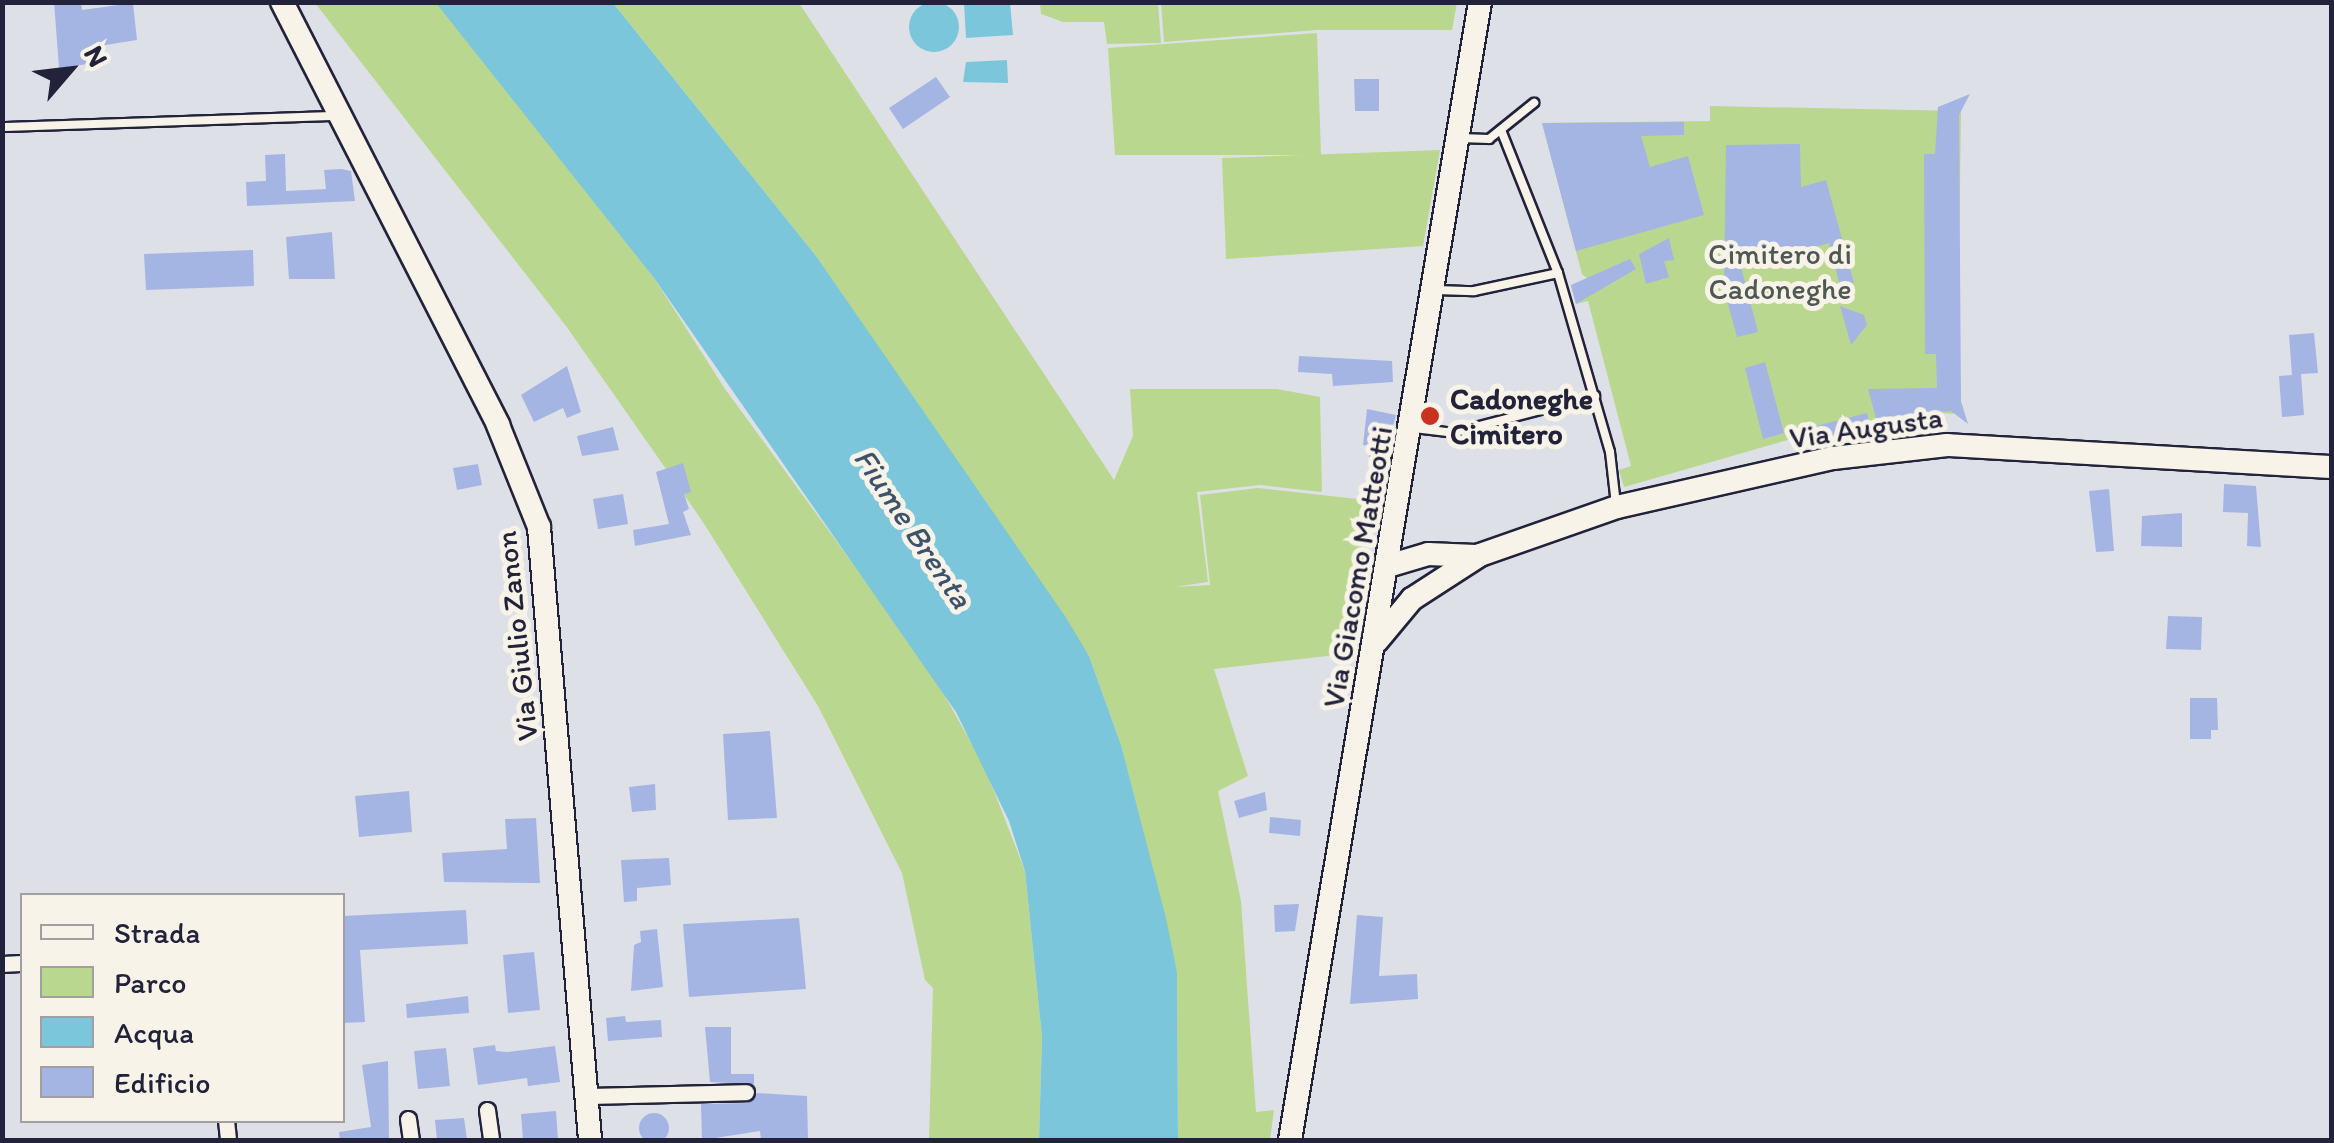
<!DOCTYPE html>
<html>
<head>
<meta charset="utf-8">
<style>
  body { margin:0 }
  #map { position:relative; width:2334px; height:1143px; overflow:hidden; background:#dee0e7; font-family:Itim,sans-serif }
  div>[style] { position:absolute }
  .green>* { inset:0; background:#bad78f }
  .water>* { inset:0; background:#7cc6dc }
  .round { border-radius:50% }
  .building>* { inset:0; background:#a4b5e4 }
  .roads { filter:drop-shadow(2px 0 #22223b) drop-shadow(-2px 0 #22223b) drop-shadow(0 2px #22223b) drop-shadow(0 -2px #22223b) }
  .lane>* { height:8px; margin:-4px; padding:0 4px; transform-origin:4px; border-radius:4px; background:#f7f3e8 }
  .street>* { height:15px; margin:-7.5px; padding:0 7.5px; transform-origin:7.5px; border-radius:7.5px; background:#f7f3e8 }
  .secondary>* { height:22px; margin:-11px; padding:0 11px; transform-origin:11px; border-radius:11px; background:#f7f3e8 }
  .dots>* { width:28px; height:28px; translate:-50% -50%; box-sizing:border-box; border:5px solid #f7f3e8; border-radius:50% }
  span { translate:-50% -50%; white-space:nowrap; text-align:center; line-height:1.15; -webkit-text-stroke:10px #f7f3e8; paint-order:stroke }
  .park-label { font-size:30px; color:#505854 }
  .poi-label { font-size:30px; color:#22223b; font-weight:700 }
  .left { translate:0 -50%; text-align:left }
  .street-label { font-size:30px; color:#22223b }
  .water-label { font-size:32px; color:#3d536b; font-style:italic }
  .frame { position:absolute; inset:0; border:5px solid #22223b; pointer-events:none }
  .legend { position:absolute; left:20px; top:893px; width:325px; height:230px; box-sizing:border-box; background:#f7f3e8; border:2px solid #a29fa3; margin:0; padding:12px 18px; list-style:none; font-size:30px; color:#22223b }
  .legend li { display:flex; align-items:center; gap:20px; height:50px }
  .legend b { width:50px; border:2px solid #a29fa3 }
  .north { position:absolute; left:20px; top:20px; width:100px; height:100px; -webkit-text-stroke:8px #f7f3e8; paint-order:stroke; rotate:62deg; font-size:28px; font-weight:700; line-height:40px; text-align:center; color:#22223b }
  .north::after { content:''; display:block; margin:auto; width:35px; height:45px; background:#22223b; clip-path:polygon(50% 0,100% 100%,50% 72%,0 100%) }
</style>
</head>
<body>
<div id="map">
  <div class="green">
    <div style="clip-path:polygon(315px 3px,436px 3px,454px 22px,654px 278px,725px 389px,930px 669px,985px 768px,1025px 871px,1042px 1037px,1039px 1140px,929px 1140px,933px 988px,925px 980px,902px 873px,818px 706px,703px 522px,566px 326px)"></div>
    <div style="clip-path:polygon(613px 3px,799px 3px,1114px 480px,1133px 436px,1130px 389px,1277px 389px,1320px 397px,1322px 492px,1260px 485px,1197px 492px,1208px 582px,1174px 587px,1210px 585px,1200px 495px,1258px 488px,1375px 501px,1345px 654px,1214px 669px,1248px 776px,1218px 791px,1241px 901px,1256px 1112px,1274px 1110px,1270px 1140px,1178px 1140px,1177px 972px,1121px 745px,1089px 656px,816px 256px)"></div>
    <div style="clip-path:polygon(1040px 3px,1158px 3px,1161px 43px,1107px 44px,1104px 22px,1063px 22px,1041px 14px)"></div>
    <div style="clip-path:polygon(1161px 3px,1161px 2px,1457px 3px,1452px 30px,1317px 30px,1164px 42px)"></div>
    <div style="clip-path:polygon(1317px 33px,1321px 155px,1115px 155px,1108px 48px)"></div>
    <div style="clip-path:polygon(1710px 106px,1961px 111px,1957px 414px,1902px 411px,1889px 415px,1892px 426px,1801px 442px,1798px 437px,1624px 487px,1619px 470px,1631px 466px,1588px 301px,1576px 304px,1571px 285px,1589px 280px,1582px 274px,1542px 123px,1710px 121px)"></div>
    <div style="clip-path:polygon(1440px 150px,1423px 246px,1226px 259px,1222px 158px)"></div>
  </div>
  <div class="water">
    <div class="round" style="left:909px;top:2px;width:50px;height:50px"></div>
    <div style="clip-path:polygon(436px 3px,613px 3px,816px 256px,1065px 616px,1089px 656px,1121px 745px,1166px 918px,1177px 972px,1178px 1140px,1039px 1140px,1042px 1037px,1025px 871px,1009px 821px,956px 712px,654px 278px)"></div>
    <div style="clip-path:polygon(964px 3px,1010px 3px,1013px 35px,966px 38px)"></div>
    <div style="clip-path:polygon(1007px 60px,1008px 83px,963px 82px,966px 62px)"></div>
  </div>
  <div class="building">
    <div style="clip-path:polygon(54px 2px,81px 2px,82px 10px,133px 3px,137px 40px,93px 47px,95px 63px,59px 68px)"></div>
    <div style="clip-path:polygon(936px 77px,950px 97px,903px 129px,889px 108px)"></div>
    <div style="clip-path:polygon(1354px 79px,1379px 79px,1379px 111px,1355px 111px)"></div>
    <div style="clip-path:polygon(1970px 94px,1959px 115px,1961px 401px,1968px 424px,1951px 411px,1876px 418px,1868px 389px,1937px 388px,1936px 354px,1925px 354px,1924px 154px,1935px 154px,1938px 107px)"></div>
    <div style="clip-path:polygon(1684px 122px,1684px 135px,1641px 136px,1650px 167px,1688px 156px,1704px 215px,1576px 251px,1542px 123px)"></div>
    <div style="clip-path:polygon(1800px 144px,1801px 187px,1826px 180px,1854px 283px,1840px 286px,1829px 243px,1741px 267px,1758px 332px,1737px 337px,1724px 289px,1726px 145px)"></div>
    <div style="clip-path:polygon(285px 154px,286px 191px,326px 189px,324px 170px,341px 169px,351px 171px,355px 201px,247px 206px,246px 182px,266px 181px,265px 155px)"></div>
    <div style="clip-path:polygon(332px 232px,335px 279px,289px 279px,286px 237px)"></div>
    <div style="clip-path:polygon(1669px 238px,1674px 260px,1664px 261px,1669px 277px,1646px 284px,1639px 254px)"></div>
    <div style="clip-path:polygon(253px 250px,254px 286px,146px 290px,144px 254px)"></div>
    <div style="clip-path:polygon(1630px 259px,1636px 269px,1576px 304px,1571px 285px)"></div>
    <div style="clip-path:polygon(1840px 306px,1864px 315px,1867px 325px,1851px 345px)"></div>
    <div style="clip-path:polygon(2314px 333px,2318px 373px,2301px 374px,2304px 415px,2282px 417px,2279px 376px,2292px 375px,2289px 335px)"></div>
    <div style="clip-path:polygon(1299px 356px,1392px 361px,1393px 382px,1333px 386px,1332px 374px,1298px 372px)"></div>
    <div style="clip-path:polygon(1765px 362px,1784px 433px,1763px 439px,1745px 368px)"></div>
    <div style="clip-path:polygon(567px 366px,581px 412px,567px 418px,563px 408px,534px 422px,521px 395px)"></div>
    <div style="clip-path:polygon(1367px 409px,1396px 415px,1384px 459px,1369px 457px,1371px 446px,1363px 445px)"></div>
    <div style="clip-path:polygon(1867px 413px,1871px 428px,1798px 443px,1796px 431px)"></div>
    <div style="clip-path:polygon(613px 427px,619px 450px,582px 456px,577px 436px)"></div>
    <div style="clip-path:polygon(683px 463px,691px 492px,684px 494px,689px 509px,683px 512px,691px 535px,635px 546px,633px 530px,669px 524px,656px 472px)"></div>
    <div style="clip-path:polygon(478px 464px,482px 485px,457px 490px,453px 468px)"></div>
    <div style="clip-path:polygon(2224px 484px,2256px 486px,2261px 547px,2247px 546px,2248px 513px,2223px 512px)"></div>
    <div style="clip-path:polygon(2109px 489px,2114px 551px,2096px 552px,2089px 491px)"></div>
    <div style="clip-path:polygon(623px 494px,628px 524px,598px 529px,593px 499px)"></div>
    <div style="clip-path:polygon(2182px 513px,2182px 547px,2141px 546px,2142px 516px)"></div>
    <div style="clip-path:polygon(2168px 616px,2202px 617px,2201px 650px,2166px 649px)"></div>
    <div style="clip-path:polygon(2190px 698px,2217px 698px,2218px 730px,2211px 730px,2211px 739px,2190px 739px)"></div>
    <div style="clip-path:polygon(770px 731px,777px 818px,728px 820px,723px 734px)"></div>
    <div style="clip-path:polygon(655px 784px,656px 810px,632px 812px,629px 787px)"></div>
    <div style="clip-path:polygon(409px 791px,412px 832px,359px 837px,355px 796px)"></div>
    <div style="clip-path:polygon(1265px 792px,1267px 810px,1239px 818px,1234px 801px)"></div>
    <div style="clip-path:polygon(1270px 817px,1301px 820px,1300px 836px,1269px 833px)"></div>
    <div style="clip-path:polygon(536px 818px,540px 883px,444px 882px,442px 853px,507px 849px,505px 819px)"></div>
    <div style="clip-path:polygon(669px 858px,671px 885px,637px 888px,637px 901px,624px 902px,621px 860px)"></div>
    <div style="clip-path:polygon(1299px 904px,1295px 931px,1275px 932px,1274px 905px)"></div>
    <div style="clip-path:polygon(466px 910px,468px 944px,360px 950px,365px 1022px,342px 1023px,342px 916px)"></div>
    <div style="clip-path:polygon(1357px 915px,1383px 917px,1379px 976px,1417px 974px,1418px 999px,1350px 1004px)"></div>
    <div style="clip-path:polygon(799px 918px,806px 989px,689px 997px,683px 924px)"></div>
    <div style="clip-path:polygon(657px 929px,663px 987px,631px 991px,634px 945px,641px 942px,640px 931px)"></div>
    <div style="clip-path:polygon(534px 952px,540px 1010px,508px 1013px,503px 955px)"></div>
    <div style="clip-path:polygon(468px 996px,469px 1013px,407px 1018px,406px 1004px)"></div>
    <div style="clip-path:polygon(625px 1016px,626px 1022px,661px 1020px,662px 1037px,608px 1041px,606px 1018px)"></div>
    <div style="clip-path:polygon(705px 1027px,731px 1027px,731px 1074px,754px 1074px,754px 1084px,710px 1082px)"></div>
    <div style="clip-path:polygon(495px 1045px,496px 1051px,507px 1052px,555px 1046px,560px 1082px,528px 1086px,527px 1078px,478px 1085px,473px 1048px)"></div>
    <div style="clip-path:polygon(446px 1048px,450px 1086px,418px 1089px,414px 1051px)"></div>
    <div style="clip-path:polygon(388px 1061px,389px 1140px,340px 1140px,339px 1132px,371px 1127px,362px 1065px)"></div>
    <div style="clip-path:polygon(757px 1093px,807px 1096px,808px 1140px,761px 1140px,760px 1131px,702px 1140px,701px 1104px,747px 1103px)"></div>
    <div style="clip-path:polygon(556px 1111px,558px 1140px,523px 1140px,521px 1114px)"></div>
    <div class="round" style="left:639px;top:1113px;width:30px;height:30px"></div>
    <div style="clip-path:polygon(464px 1118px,467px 1140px,437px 1140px,435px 1120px)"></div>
  </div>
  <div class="roads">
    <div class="lane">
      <div style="left:2px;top:127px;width:333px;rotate:-1.9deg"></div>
      <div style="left:1501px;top:130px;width:154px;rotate:68.3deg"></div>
      <div style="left:1460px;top:138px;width:29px;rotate:2deg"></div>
      <div style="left:1489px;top:139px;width:58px;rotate:-38.7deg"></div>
      <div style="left:1436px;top:290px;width:38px;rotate:2deg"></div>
      <div style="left:1474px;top:291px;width:86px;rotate:-12.1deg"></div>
      <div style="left:1558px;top:273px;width:186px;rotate:73.8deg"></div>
      <div style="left:1610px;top:452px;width:53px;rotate:83.5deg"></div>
      <div style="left:1414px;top:428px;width:38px;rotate:7deg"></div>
      <div style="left:1452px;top:433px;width:148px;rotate:-14.5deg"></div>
    </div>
    <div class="street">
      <div style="left:2px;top:964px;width:20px;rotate:-3deg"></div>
      <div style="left:586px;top:1096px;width:160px;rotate:-1.4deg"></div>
      <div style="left:487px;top:1110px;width:30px;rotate:82deg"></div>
      <div style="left:408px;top:1119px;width:21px;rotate:82deg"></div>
      <div style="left:226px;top:1120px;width:20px;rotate:84deg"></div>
    </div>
    <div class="secondary">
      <div style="left:282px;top:2px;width:475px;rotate:62.9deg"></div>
      <div style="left:498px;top:425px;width:110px;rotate:68.1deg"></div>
      <div style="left:539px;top:527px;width:615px;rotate:85.24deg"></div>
      <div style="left:1388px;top:566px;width:42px;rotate:-16.7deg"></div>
      <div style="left:1428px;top:554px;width:48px;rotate:2.4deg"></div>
      <div style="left:1377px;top:641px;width:55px;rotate:-50.2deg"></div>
      <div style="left:1412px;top:599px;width:81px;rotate:-32.9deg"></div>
      <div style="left:1480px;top:555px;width:145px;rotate:-19.3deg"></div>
      <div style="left:1617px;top:507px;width:221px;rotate:-12.8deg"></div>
      <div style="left:1833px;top:458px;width:115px;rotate:-6.5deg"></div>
      <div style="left:1947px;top:445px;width:386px;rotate:3.3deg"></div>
      <div style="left:1290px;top:1140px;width:1154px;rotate:-80.52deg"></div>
    </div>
  </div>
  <div class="dots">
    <div style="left:1430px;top:416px;background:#c8321e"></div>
  </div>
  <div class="park-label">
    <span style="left:1780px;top:271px">Cimitero di<br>Cadoneghe</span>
  </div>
  <div class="poi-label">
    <span class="left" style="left:1450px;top:416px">Cadoneghe<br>Cimitero</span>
  </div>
  <div class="street-label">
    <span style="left:1866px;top:428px;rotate:-8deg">Via Augusta</span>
    <span style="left:1358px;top:567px;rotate:-80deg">Via Giacomo Matteotti</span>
    <span style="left:517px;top:636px;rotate:-96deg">Via Giulio Zanon</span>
  </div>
  <div class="water-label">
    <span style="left:913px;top:528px;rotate:56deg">Fiume Brenta</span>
  </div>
  <div class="frame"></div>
  <ul class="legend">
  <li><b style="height:12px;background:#f7f3e8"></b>Strada</li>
  <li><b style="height:28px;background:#bad78f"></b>Parco</li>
  <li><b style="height:28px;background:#7cc6dc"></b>Acqua</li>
  <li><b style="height:28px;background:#a4b5e4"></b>Edificio</li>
  </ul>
  <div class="north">N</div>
</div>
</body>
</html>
